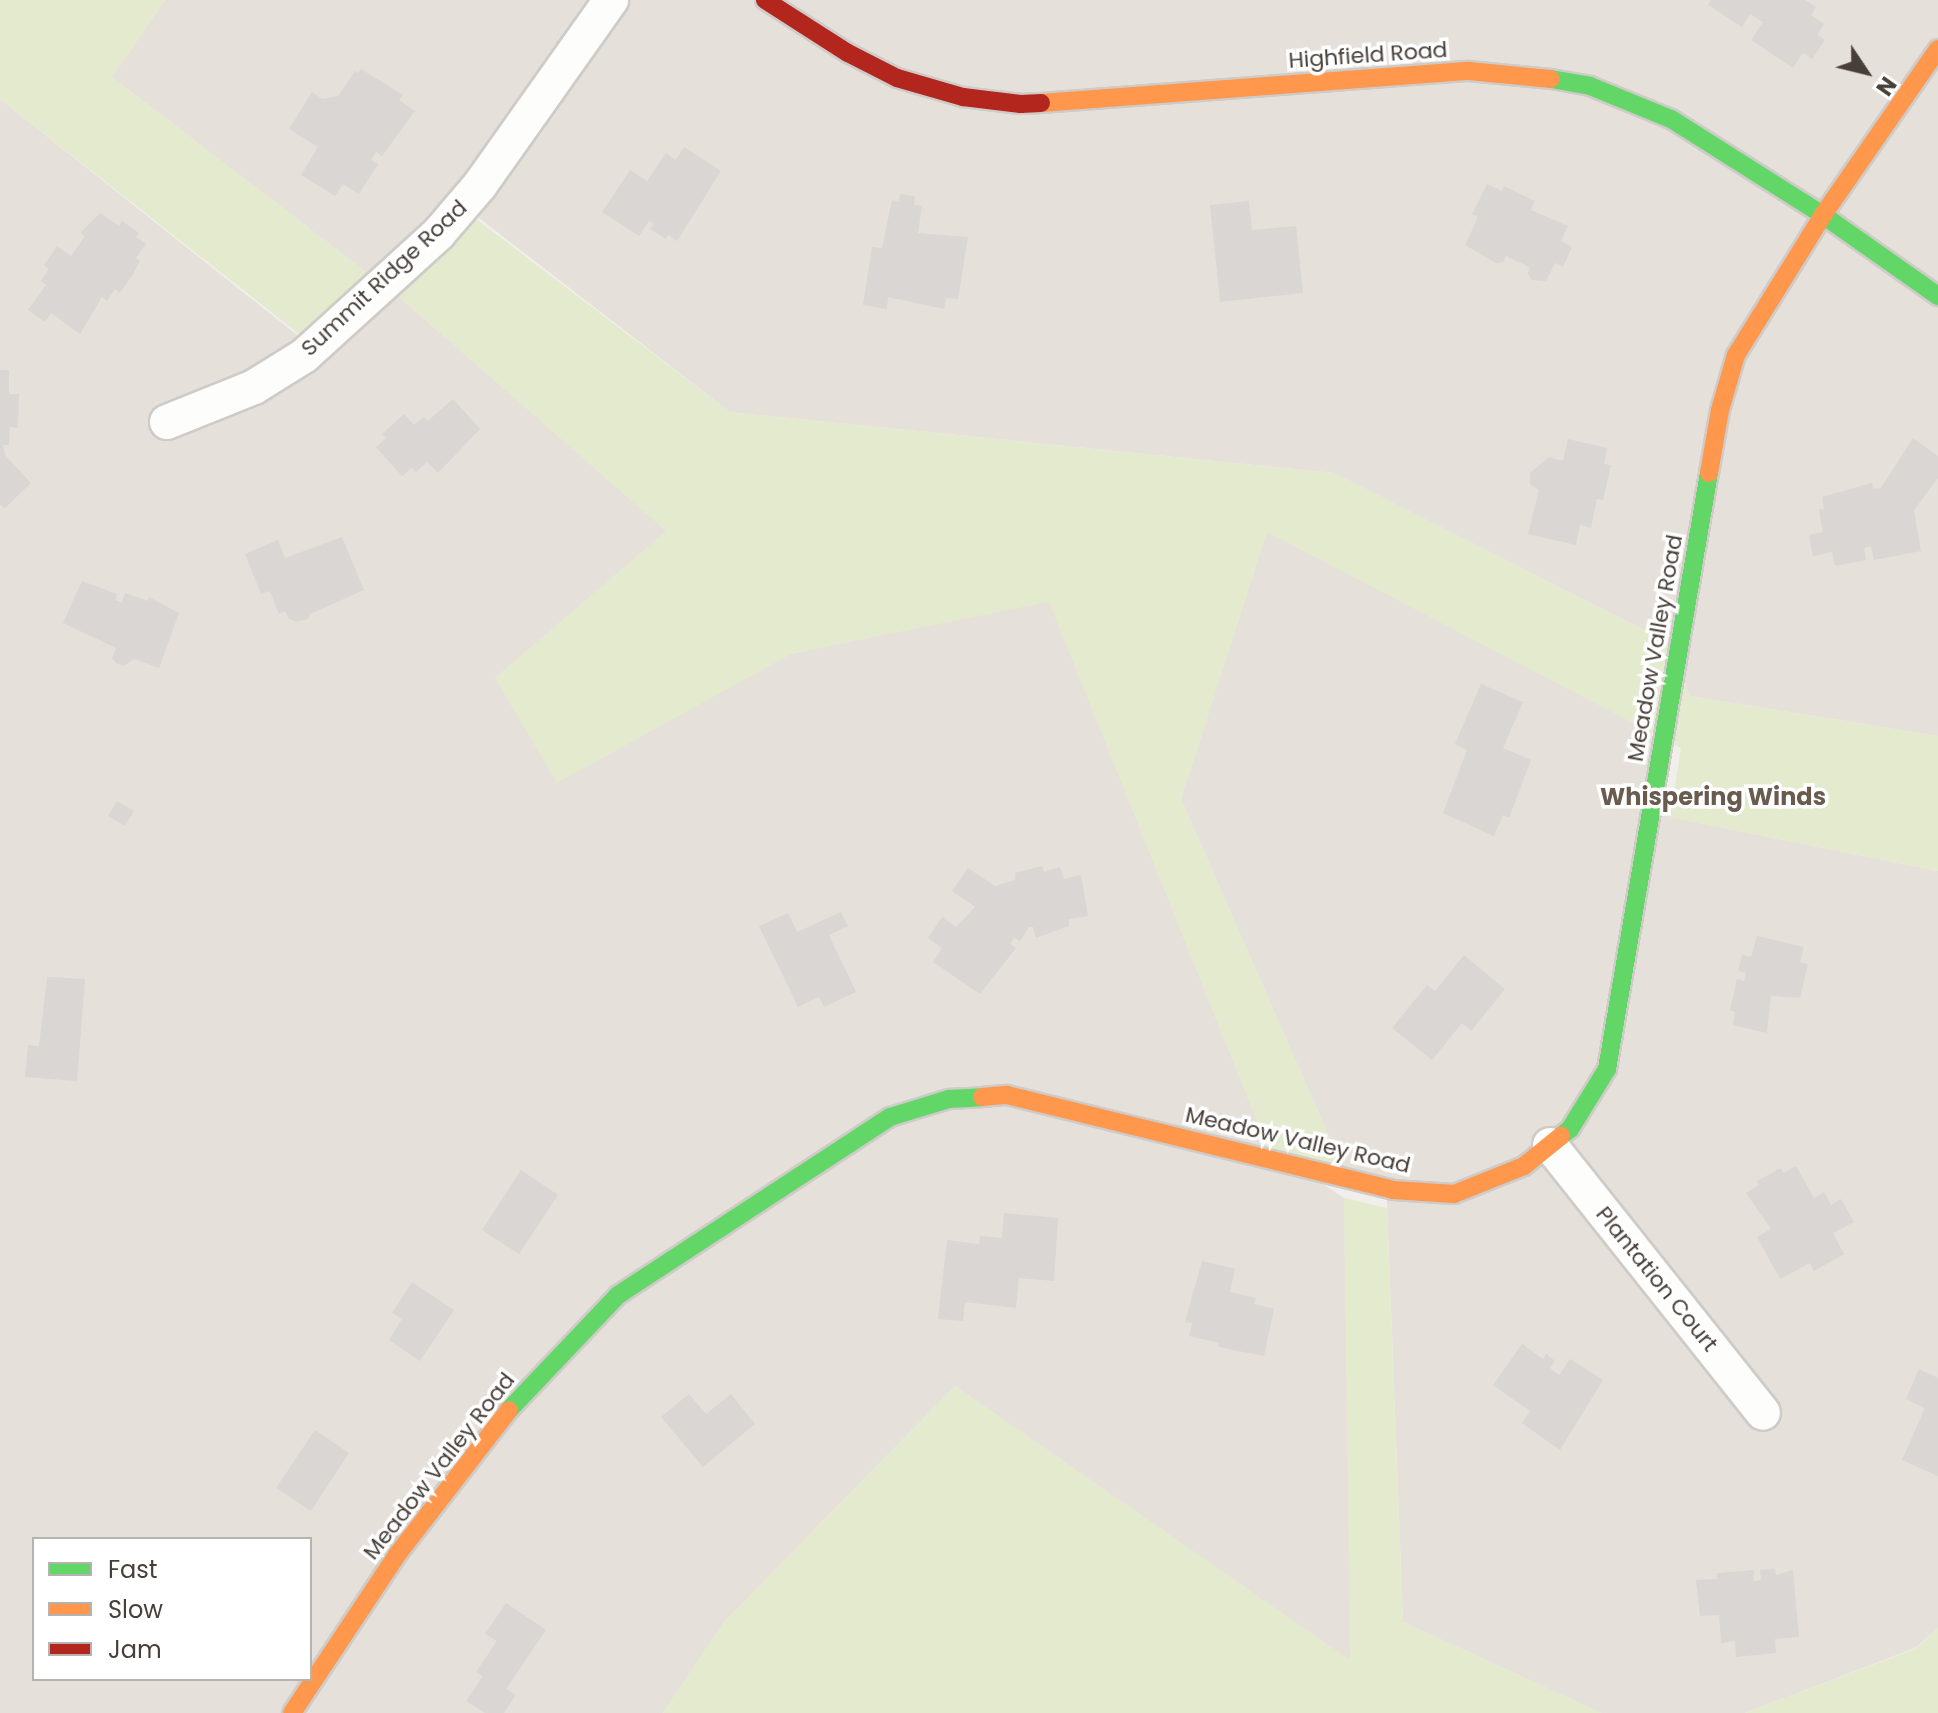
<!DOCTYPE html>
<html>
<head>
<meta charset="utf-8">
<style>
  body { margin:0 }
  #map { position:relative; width:1938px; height:1713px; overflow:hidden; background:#f1efec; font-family:Poppins,sans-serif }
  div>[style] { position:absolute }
  .residential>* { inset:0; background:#e5e0da }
  .green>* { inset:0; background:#e3eacd }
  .building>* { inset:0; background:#d9d6d3 }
  .roads { filter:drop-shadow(2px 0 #cecbc8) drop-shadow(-2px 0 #cecbc8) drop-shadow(0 2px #cecbc8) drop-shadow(0 -2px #cecbc8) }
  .street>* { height:34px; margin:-17px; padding:0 17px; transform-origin:17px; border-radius:17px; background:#fdfdfc }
  .fast>* { height:18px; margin:-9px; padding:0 9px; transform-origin:9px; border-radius:9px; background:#63d668 }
  .slow>* { height:18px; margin:-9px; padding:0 9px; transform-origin:9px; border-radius:9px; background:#ff974d }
  .jam>* { height:18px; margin:-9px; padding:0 9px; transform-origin:9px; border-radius:9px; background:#b3261e }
  span { translate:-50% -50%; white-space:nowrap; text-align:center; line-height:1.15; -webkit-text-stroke:7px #fff; paint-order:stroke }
  .street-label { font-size:22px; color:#473f38 }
  .neighbourhood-label { font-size:24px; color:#6a5b4f; font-weight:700 }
  .legend { position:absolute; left:32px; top:1537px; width:280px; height:144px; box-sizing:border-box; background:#fff; border:2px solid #b5b2af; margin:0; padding:10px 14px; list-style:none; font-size:24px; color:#473f38 }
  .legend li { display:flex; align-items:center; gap:16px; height:40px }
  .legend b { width:40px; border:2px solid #b5b2af }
  .north { position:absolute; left:1826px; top:32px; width:80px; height:80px; -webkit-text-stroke:6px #fff; paint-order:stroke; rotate:125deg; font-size:22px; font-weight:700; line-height:32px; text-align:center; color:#473f38 }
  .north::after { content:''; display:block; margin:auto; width:28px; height:36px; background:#473f38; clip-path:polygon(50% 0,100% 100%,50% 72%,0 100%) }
</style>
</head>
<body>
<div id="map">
  <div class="residential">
    <div style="clip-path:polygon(165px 0,1938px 0,1938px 736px,1690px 696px,1668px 642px,1334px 473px,730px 412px,453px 198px,374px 278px,112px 77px)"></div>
    <div style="clip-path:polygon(evenodd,0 99px,326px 358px,398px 296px,667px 531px,495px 678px,789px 654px,1049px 601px,1268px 1148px,1344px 1198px,1351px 1661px,955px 1386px,724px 1622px,663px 1713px,0 1713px,0 99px,34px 1539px,310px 1539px,310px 1679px,34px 1679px,34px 1539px)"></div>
    <div style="clip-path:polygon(1267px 531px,1651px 732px,1670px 817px,1938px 871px,1938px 1628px,1915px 1648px,1745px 1713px,1601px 1713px,1403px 1622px,1386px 1179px,1342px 1166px,1181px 799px)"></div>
  </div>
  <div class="green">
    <div style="clip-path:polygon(0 0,165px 0,112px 77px,374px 278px,303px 337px,0 99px)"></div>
    <div style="clip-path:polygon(476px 219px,730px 412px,1334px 473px,1668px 642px,1690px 696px,1938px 736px,1938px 871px,1670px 817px,1681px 748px,1267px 532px,1181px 799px,1342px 1166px,1268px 1148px,1049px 602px,793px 653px,557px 783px,495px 678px,666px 531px,398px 296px)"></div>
    <div style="clip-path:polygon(1344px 1198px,1387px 1208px,1403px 1622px,1601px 1713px,663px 1713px,724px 1622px,955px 1386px,1350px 1660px)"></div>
    <div style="clip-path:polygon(1938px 1628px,1938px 1713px,1745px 1713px,1915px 1649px)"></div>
  </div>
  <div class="building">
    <div style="clip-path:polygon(1711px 0,1805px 0,1816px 7px,1811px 15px,1824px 24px,1817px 35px,1825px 40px,1812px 59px,1803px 53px,1793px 68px,1751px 40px,1763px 22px,1750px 14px,1742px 27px,1708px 5px)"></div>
    <div style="clip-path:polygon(361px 69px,403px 95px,399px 100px,415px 111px,382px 156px,376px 152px,371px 160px,378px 164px,359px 194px,343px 184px,335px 196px,301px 175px,318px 147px,289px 129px,312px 92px,322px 99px,338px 96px,355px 71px,358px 73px)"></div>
    <div style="clip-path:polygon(684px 147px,721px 171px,677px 241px,668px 235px,666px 239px,650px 229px,654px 224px,649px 221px,639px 236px,602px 212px,630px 170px,647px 181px,666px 153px,676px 160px)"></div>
    <div style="clip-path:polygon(1487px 184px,1502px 191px,1504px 186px,1535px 201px,1531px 210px,1568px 226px,1561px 241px,1572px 247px,1563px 267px,1555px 263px,1546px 281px,1532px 280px,1528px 274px,1529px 267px,1506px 256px,1503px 262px,1496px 263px,1465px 245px,1478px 217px,1472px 214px)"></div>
    <div style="clip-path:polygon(900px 194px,915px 196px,914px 205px,922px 206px,918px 233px,968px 237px,958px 299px,946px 298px,944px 309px,888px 297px,887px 309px,863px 305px,872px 247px,882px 248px,892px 200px,899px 202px)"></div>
    <div style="clip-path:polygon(1249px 201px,1252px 230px,1296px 226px,1303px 293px,1220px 302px,1210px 205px)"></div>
    <div style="clip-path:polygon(100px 213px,119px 226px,122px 221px,139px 233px,136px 237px,146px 244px,136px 258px,140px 261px,133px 274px,120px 293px,115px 289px,107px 301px,102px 297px,80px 334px,51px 313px,45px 322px,28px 310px,46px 285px,41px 281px,49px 269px,44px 265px,57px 246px,71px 256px,85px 236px,80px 233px)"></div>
    <div style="clip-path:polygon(0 370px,9px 370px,9px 394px,19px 394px,18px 428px,10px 427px,9px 445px,3px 445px,5px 455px,31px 483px,5px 508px,0 505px)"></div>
    <div style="clip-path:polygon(453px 399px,480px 429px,438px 473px,427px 462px,416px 472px,412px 468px,402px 476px,376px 447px,386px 438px,382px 434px,404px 414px,414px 425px,424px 417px,428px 421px)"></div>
    <div style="clip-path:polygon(1913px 438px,1938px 456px,1938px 478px,1914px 510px,1921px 551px,1874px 560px,1871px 546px,1864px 548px,1866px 560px,1835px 566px,1832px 552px,1813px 556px,1809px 535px,1823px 532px,1819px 510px,1824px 509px,1822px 497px,1872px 483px,1873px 489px,1881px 488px)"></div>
    <div style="clip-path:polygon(1568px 439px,1607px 448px,1604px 464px,1611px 465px,1603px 500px,1597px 499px,1591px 528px,1580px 525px,1576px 545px,1528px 534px,1539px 490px,1530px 484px,1530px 473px,1549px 457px,1563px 461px)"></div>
    <div style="clip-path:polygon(342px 537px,364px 590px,310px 614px,308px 619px,296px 622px,288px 618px,285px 611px,279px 614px,270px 591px,261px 594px,245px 554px,278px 540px,285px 558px)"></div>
    <div style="clip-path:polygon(82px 581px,117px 594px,115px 600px,122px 603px,125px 593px,148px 601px,149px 597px,179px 613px,159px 668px,134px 659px,124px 666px,116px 663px,112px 658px,116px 648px,63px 623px)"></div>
    <div style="clip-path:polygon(1481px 684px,1523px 702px,1503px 748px,1531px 760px,1509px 818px,1503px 815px,1494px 836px,1443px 813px,1467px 750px,1455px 744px)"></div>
    <div style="clip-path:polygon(117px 801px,134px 811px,125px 826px,108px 816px)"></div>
    <div style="clip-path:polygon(1042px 866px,1044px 872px,1060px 867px,1064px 879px,1081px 875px,1088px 916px,1069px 919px,1069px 926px,1036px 938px,1033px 927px,1029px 927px,1020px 941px,1014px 938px,1010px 944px,1016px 948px,980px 994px,933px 962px,942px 948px,928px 938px,942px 917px,956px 927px,975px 907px,952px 891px,968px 868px,995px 886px,1015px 880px,1015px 873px)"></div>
    <div style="clip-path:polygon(841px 912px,848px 926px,829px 935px,856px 992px,824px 1007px,819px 997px,798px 1007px,759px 926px,788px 913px,797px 932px)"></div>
    <div style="clip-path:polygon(1757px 936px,1804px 947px,1800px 962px,1808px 964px,1800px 998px,1771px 996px,1767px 1033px,1733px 1025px,1735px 1012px,1730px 1010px,1737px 979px,1744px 981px,1746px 973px,1738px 971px,1742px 955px,1751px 957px)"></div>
    <div style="clip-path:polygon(1464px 955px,1505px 989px,1471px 1031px,1462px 1023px,1432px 1060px,1392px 1028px,1427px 985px,1435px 991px)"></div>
    <div style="clip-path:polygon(47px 977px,85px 979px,77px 1081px,25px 1077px,28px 1045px,39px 1046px)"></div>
    <div style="clip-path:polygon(1796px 1166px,1814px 1198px,1824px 1192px,1831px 1205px,1841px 1199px,1854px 1222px,1833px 1233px,1844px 1254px,1814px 1271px,1810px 1263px,1780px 1279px,1757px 1237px,1771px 1229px,1746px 1193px,1759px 1185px,1757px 1181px,1781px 1168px,1783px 1173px)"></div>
    <div style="clip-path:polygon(521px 1170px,558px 1195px,519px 1254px,482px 1230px)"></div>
    <div style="clip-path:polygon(1004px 1213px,1058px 1218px,1054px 1281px,1019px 1278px,1016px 1308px,965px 1302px,963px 1321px,938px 1319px,947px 1240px,979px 1244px,980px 1236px,1002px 1238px)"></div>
    <div style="clip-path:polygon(1202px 1261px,1235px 1269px,1230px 1292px,1256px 1298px,1254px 1304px,1274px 1309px,1264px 1356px,1218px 1347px,1219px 1343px,1189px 1336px,1192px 1323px,1185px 1322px)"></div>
    <div style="clip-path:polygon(412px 1282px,454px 1310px,420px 1361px,389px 1340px,402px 1319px,392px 1313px)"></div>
    <div style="clip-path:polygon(1522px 1344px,1543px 1359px,1546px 1354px,1555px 1361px,1550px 1368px,1559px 1375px,1570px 1359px,1603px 1380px,1560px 1450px,1522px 1423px,1530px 1411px,1493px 1385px)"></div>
    <div style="clip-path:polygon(1919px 1369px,1938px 1378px,1938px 1476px,1902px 1460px,1925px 1408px,1906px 1399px)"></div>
    <div style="clip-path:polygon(689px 1394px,706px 1414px,731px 1394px,755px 1424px,703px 1467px,661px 1417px)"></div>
    <div style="clip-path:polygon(315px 1430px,349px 1453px,311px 1511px,276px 1488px)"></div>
    <div style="clip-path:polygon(1775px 1569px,1776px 1575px,1793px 1570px,1799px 1637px,1775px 1639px,1776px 1653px,1736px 1657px,1735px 1641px,1721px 1643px,1719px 1615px,1700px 1616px,1696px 1580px,1717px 1579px,1717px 1573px,1754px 1570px,1754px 1581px,1761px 1580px,1760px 1570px)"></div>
    <div style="clip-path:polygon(506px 1603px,546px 1630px,506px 1689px,516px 1695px,504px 1713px,485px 1713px,466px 1701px,483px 1676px,476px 1672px,497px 1641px,485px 1634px)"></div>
  </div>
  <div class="roads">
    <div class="street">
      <div style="left:167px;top:422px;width:94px;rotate:-21.9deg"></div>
      <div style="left:254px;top:387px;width:59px;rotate:-31.8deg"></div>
      <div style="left:304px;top:356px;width:183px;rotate:-42.3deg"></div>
      <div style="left:439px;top:233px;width:63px;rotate:-49.5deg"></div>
      <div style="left:480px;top:185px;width:227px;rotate:-54.7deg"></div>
      <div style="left:1550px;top:1145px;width:342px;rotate:51.5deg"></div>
    </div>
    <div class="fast">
      <div style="left:1551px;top:79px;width:40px;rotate:10deg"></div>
      <div style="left:1590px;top:86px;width:87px;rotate:22.2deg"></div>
      <div style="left:1671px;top:119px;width:180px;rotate:32.3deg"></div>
      <div style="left:1823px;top:215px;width:141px;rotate:35.2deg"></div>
      <div style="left:1561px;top:1136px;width:11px;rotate:-38deg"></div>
      <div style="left:1570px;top:1129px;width:70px;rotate:-58.3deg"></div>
      <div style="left:1607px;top:1069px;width:605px;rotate:-80.29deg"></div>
      <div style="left:509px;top:1410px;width:158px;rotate:-46.5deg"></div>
      <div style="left:618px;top:1295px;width:325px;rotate:-33.2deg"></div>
      <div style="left:890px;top:1117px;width:62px;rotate:-17deg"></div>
      <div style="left:949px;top:1099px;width:33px;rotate:-3deg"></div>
    </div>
    <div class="slow">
      <div style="left:1041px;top:103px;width:429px;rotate:-4.3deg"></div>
      <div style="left:1469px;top:71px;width:82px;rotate:5.6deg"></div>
      <div style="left:1709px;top:473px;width:64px;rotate:-80.1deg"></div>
      <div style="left:1720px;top:410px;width:57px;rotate:-73.8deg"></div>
      <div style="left:1736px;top:355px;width:165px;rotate:-58.1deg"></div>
      <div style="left:1823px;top:215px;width:202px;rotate:-55.3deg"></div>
      <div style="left:982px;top:1097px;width:25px;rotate:-5deg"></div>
      <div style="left:1007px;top:1095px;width:398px;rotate:13.8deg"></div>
      <div style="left:1393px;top:1190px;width:61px;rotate:3.8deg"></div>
      <div style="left:1454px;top:1194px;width:75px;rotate:-21.8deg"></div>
      <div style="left:1524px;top:1166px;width:48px;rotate:-39deg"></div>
      <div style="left:292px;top:1713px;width:190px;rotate:-56.4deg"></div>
      <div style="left:397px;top:1555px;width:183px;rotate:-52.3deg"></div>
    </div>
    <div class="jam">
      <div style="left:765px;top:0;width:98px;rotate:32.6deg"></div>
      <div style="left:848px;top:53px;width:55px;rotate:27deg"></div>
      <div style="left:897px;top:78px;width:69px;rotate:16.1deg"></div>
      <div style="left:963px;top:97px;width:58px;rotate:6.9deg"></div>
      <div style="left:1021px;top:104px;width:20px;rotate:-3deg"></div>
    </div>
  </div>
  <div class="street-label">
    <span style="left:1368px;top:55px;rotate:-4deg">Highfield Road</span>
    <span style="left:384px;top:278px;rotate:-43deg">Summit Ridge Road</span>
    <span style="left:1655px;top:648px;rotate:-80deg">Meadow Valley Road</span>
    <span style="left:1298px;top:1140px;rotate:13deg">Meadow Valley Road</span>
    <span style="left:1657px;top:1279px;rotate:51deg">Plantation Court</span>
    <span style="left:439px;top:1466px;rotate:-52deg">Meadow Valley Road</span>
  </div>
  <div class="neighbourhood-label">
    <span style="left:1713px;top:797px">Whispering Winds</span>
  </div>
  <ul class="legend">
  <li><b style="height:10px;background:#63d668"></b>Fast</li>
  <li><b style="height:10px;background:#ff974d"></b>Slow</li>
  <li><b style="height:10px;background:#b3261e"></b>Jam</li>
  </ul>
  <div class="north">N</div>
</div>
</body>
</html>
